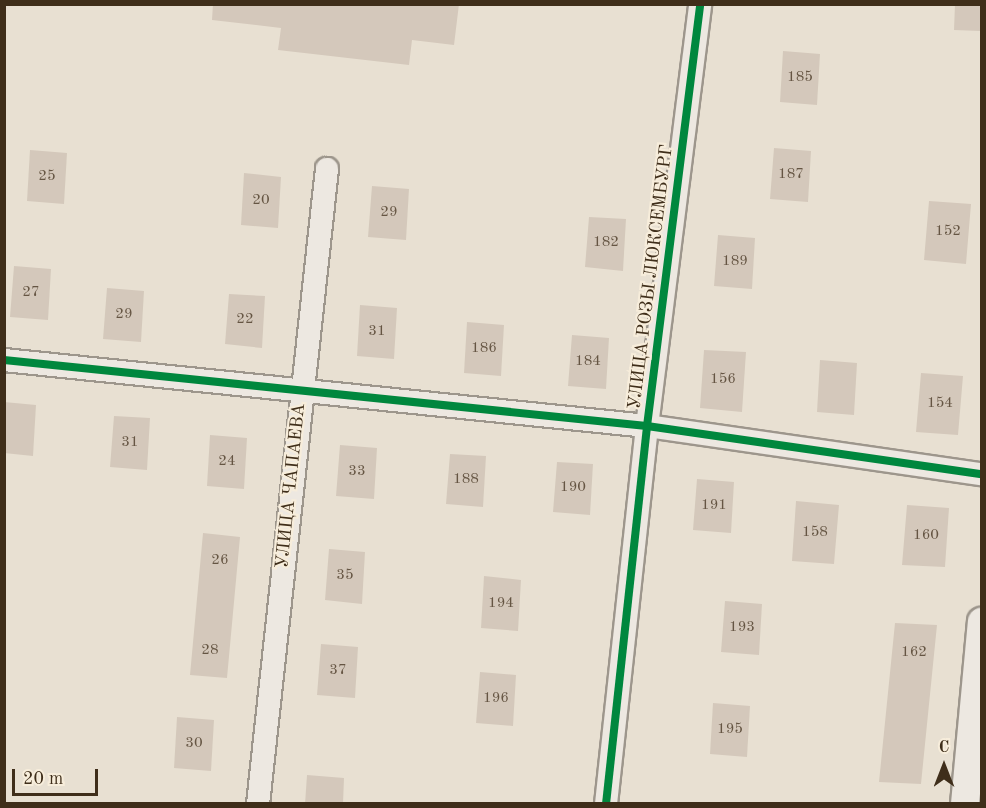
<!DOCTYPE html>
<html>
<head>
<meta charset="utf-8">
<style>
  body { margin:0 }
  #map { position:relative; width:986px; height:808px; overflow:hidden; background:#e8e0d2; font-family:"Old Standard TT",serif }
  div>[style] { position:absolute }
  .building>* { inset:0; background:#d4c8bb }
  .roads { filter:drop-shadow(2px 0 #9d968c) drop-shadow(-2px 0 #9d968c) drop-shadow(0 2px #9d968c) drop-shadow(0 -2px #9d968c) }
  .minor>* { height:22px; margin:-11px; padding:0 11px; transform-origin:11px; border-radius:11px; background:#ede8e1 }
  .tertiary>* { height:28px; margin:-14px; padding:0 14px; transform-origin:14px; border-radius:14px; background:#ede8e1 }
  .cycleway>* { height:8px; margin:-4px; padding:0 4px; transform-origin:4px; border-radius:4px; background:#00873e }
  span { translate:-50% -50%; white-space:nowrap; text-align:center; line-height:1.15; -webkit-text-stroke:4.5px #f7eddb; paint-order:stroke }
  .number-label { font-size:15px; color:#655543 }
  .number-label span { -webkit-text-stroke-width:0 }
  .street-label { font-size:18px; color:#3f2e1a }
  .frame { position:absolute; inset:0; border:6px solid #3f2e1a; pointer-events:none }
  .north { position:absolute; left:914px; top:736px; width:60px; height:60px; -webkit-text-stroke:4px #f7eddb; paint-order:stroke; rotate:0deg; font-size:16px; font-weight:700; line-height:24px; text-align:center; color:#3f2e1a }
  .north::after { content:''; display:block; margin:auto; width:21px; height:27px; background:#3f2e1a; clip-path:polygon(50% 0,100% 100%,50% 72%,0 100%) }
  .scale { position:absolute; left:12px; top:769px; width:86px; height:27px; box-sizing:border-box; border:3px solid #3f2e1a; border-top:0; padding-left:8px; font-size:18px; line-height:21px; white-space:nowrap; color:#3f2e1a; -webkit-text-stroke:4px #f7eddb; paint-order:stroke }
</style>
</head>
<body>
<div id="map">
  <div class="building">
    <div style="clip-path:polygon(213px 4px,459px 4px,454px 45px,412px 40px,409px 65px,278px 50px,281px 28px,212px 20px)"></div>
    <div style="clip-path:polygon(955px 4px,981px 4px,981px 31px,954px 30px)"></div>
    <div style="clip-path:polygon(783px 51px,820px 54px,817px 105px,780px 102px)"></div>
    <div style="clip-path:polygon(774px 148px,811px 151px,808px 202px,770px 199px)"></div>
    <div style="clip-path:polygon(30px 150px,67px 153px,64px 204px,27px 201px)"></div>
    <div style="clip-path:polygon(244px 173px,281px 177px,278px 228px,241px 225px)"></div>
    <div style="clip-path:polygon(372px 186px,409px 189px,406px 240px,368px 237px)"></div>
    <div style="clip-path:polygon(929px 201px,971px 204px,966px 264px,924px 260px)"></div>
    <div style="clip-path:polygon(589px 217px,626px 219px,623px 271px,585px 267px)"></div>
    <div style="clip-path:polygon(718px 235px,755px 238px,752px 289px,714px 286px)"></div>
    <div style="clip-path:polygon(14px 266px,51px 269px,48px 320px,10px 317px)"></div>
    <div style="clip-path:polygon(107px 288px,144px 291px,141px 342px,103px 339px)"></div>
    <div style="clip-path:polygon(229px 294px,265px 296px,262px 348px,225px 344px)"></div>
    <div style="clip-path:polygon(360px 305px,397px 308px,394px 359px,357px 356px)"></div>
    <div style="clip-path:polygon(467px 322px,504px 325px,501px 376px,464px 373px)"></div>
    <div style="clip-path:polygon(572px 335px,609px 338px,606px 389px,568px 386px)"></div>
    <div style="clip-path:polygon(704px 350px,746px 352px,742px 412px,700px 408px)"></div>
    <div style="clip-path:polygon(820px 360px,857px 363px,854px 415px,817px 412px)"></div>
    <div style="clip-path:polygon(921px 373px,963px 376px,958px 435px,916px 432px)"></div>
    <div style="clip-path:polygon(4px 402px,36px 405px,33px 456px,4px 453px)"></div>
    <div style="clip-path:polygon(114px 416px,150px 418px,147px 470px,110px 467px)"></div>
    <div style="clip-path:polygon(210px 435px,247px 438px,244px 489px,207px 486px)"></div>
    <div style="clip-path:polygon(340px 445px,377px 448px,374px 499px,336px 496px)"></div>
    <div style="clip-path:polygon(450px 454px,486px 456px,483px 507px,446px 504px)"></div>
    <div style="clip-path:polygon(557px 462px,593px 464px,590px 515px,553px 512px)"></div>
    <div style="clip-path:polygon(697px 479px,734px 482px,731px 533px,693px 530px)"></div>
    <div style="clip-path:polygon(796px 501px,839px 505px,834px 564px,792px 561px)"></div>
    <div style="clip-path:polygon(907px 505px,949px 508px,945px 567px,902px 565px)"></div>
    <div style="clip-path:polygon(203px 533px,240px 537px,227px 678px,190px 675px)"></div>
    <div style="clip-path:polygon(329px 549px,365px 552px,362px 604px,325px 600px)"></div>
    <div style="clip-path:polygon(484px 576px,521px 580px,518px 631px,481px 628px)"></div>
    <div style="clip-path:polygon(725px 601px,762px 604px,759px 655px,721px 652px)"></div>
    <div style="clip-path:polygon(895px 623px,937px 625px,921px 784px,879px 782px)"></div>
    <div style="clip-path:polygon(321px 644px,358px 647px,355px 698px,317px 695px)"></div>
    <div style="clip-path:polygon(480px 672px,516px 675px,513px 726px,476px 723px)"></div>
    <div style="clip-path:polygon(713px 703px,750px 706px,747px 757px,710px 754px)"></div>
    <div style="clip-path:polygon(177px 717px,214px 720px,211px 771px,174px 768px)"></div>
    <div style="clip-path:polygon(307px 775px,344px 778px,343px 804px,305px 804px)"></div>
  </div>
  <div class="roads">
    <div class="minor">
      <div style="left:4px;top:360px;width:646px;rotate:5.86deg"></div>
      <div style="left:647px;top:426px;width:338px;rotate:8.2deg"></div>
      <div style="left:258px;top:804px;width:639px;rotate:-83.8deg"></div>
      <div style="left:606px;top:804px;width:380px;rotate:-83.8deg"></div>
      <div style="left:647px;top:426px;width:425px;rotate:-82.8deg"></div>
    </div>
    <div class="tertiary">
      <div style="left:965px;top:804px;width:183px;rotate:-84.7deg"></div>
    </div>
  </div>
  <div class="cycleway">
    <div style="left:4px;top:360px;width:646px;rotate:5.86deg"></div>
    <div style="left:647px;top:426px;width:338px;rotate:8.2deg"></div>
    <div style="left:606px;top:804px;width:380px;rotate:-83.8deg"></div>
    <div style="left:647px;top:426px;width:425px;rotate:-82.8deg"></div>
  </div>
  <div class="number-label">
    <span style="left:800px;top:78px">185</span>
    <span style="left:791px;top:175px">187</span>
    <span style="left:47px;top:177px">25</span>
    <span style="left:261px;top:201px">20</span>
    <span style="left:389px;top:213px">29</span>
    <span style="left:948px;top:232px">152</span>
    <span style="left:606px;top:243px">182</span>
    <span style="left:735px;top:262px">189</span>
    <span style="left:31px;top:293px">27</span>
    <span style="left:124px;top:315px">29</span>
    <span style="left:245px;top:320px">22</span>
    <span style="left:377px;top:332px">31</span>
    <span style="left:484px;top:349px">186</span>
    <span style="left:588px;top:362px">184</span>
    <span style="left:723px;top:380px">156</span>
    <span style="left:940px;top:404px">154</span>
    <span style="left:130px;top:443px">31</span>
    <span style="left:227px;top:462px">24</span>
    <span style="left:357px;top:472px">33</span>
    <span style="left:466px;top:480px">188</span>
    <span style="left:573px;top:488px">190</span>
    <span style="left:714px;top:506px">191</span>
    <span style="left:815px;top:533px">158</span>
    <span style="left:926px;top:536px">160</span>
    <span style="left:220px;top:561px">26</span>
    <span style="left:345px;top:576px">35</span>
    <span style="left:501px;top:604px">194</span>
    <span style="left:742px;top:628px">193</span>
    <span style="left:210px;top:651px">28</span>
    <span style="left:914px;top:653px">162</span>
    <span style="left:338px;top:671px">37</span>
    <span style="left:496px;top:699px">196</span>
    <span style="left:730px;top:730px">195</span>
    <span style="left:194px;top:744px">30</span>
  </div>
  <div class="street-label">
    <span style="left:651px;top:277px;rotate:-83deg">УЛИЦА РОЗЫ ЛЮКСЕМБУРГ</span>
    <span style="left:291px;top:486px;rotate:-84deg">УЛИЦА ЧАПАЕВА</span>
  </div>
  <div class="frame"></div>
  <div class="north">С</div>
  <div class="scale">20 m</div>
</div>
</body>
</html>
